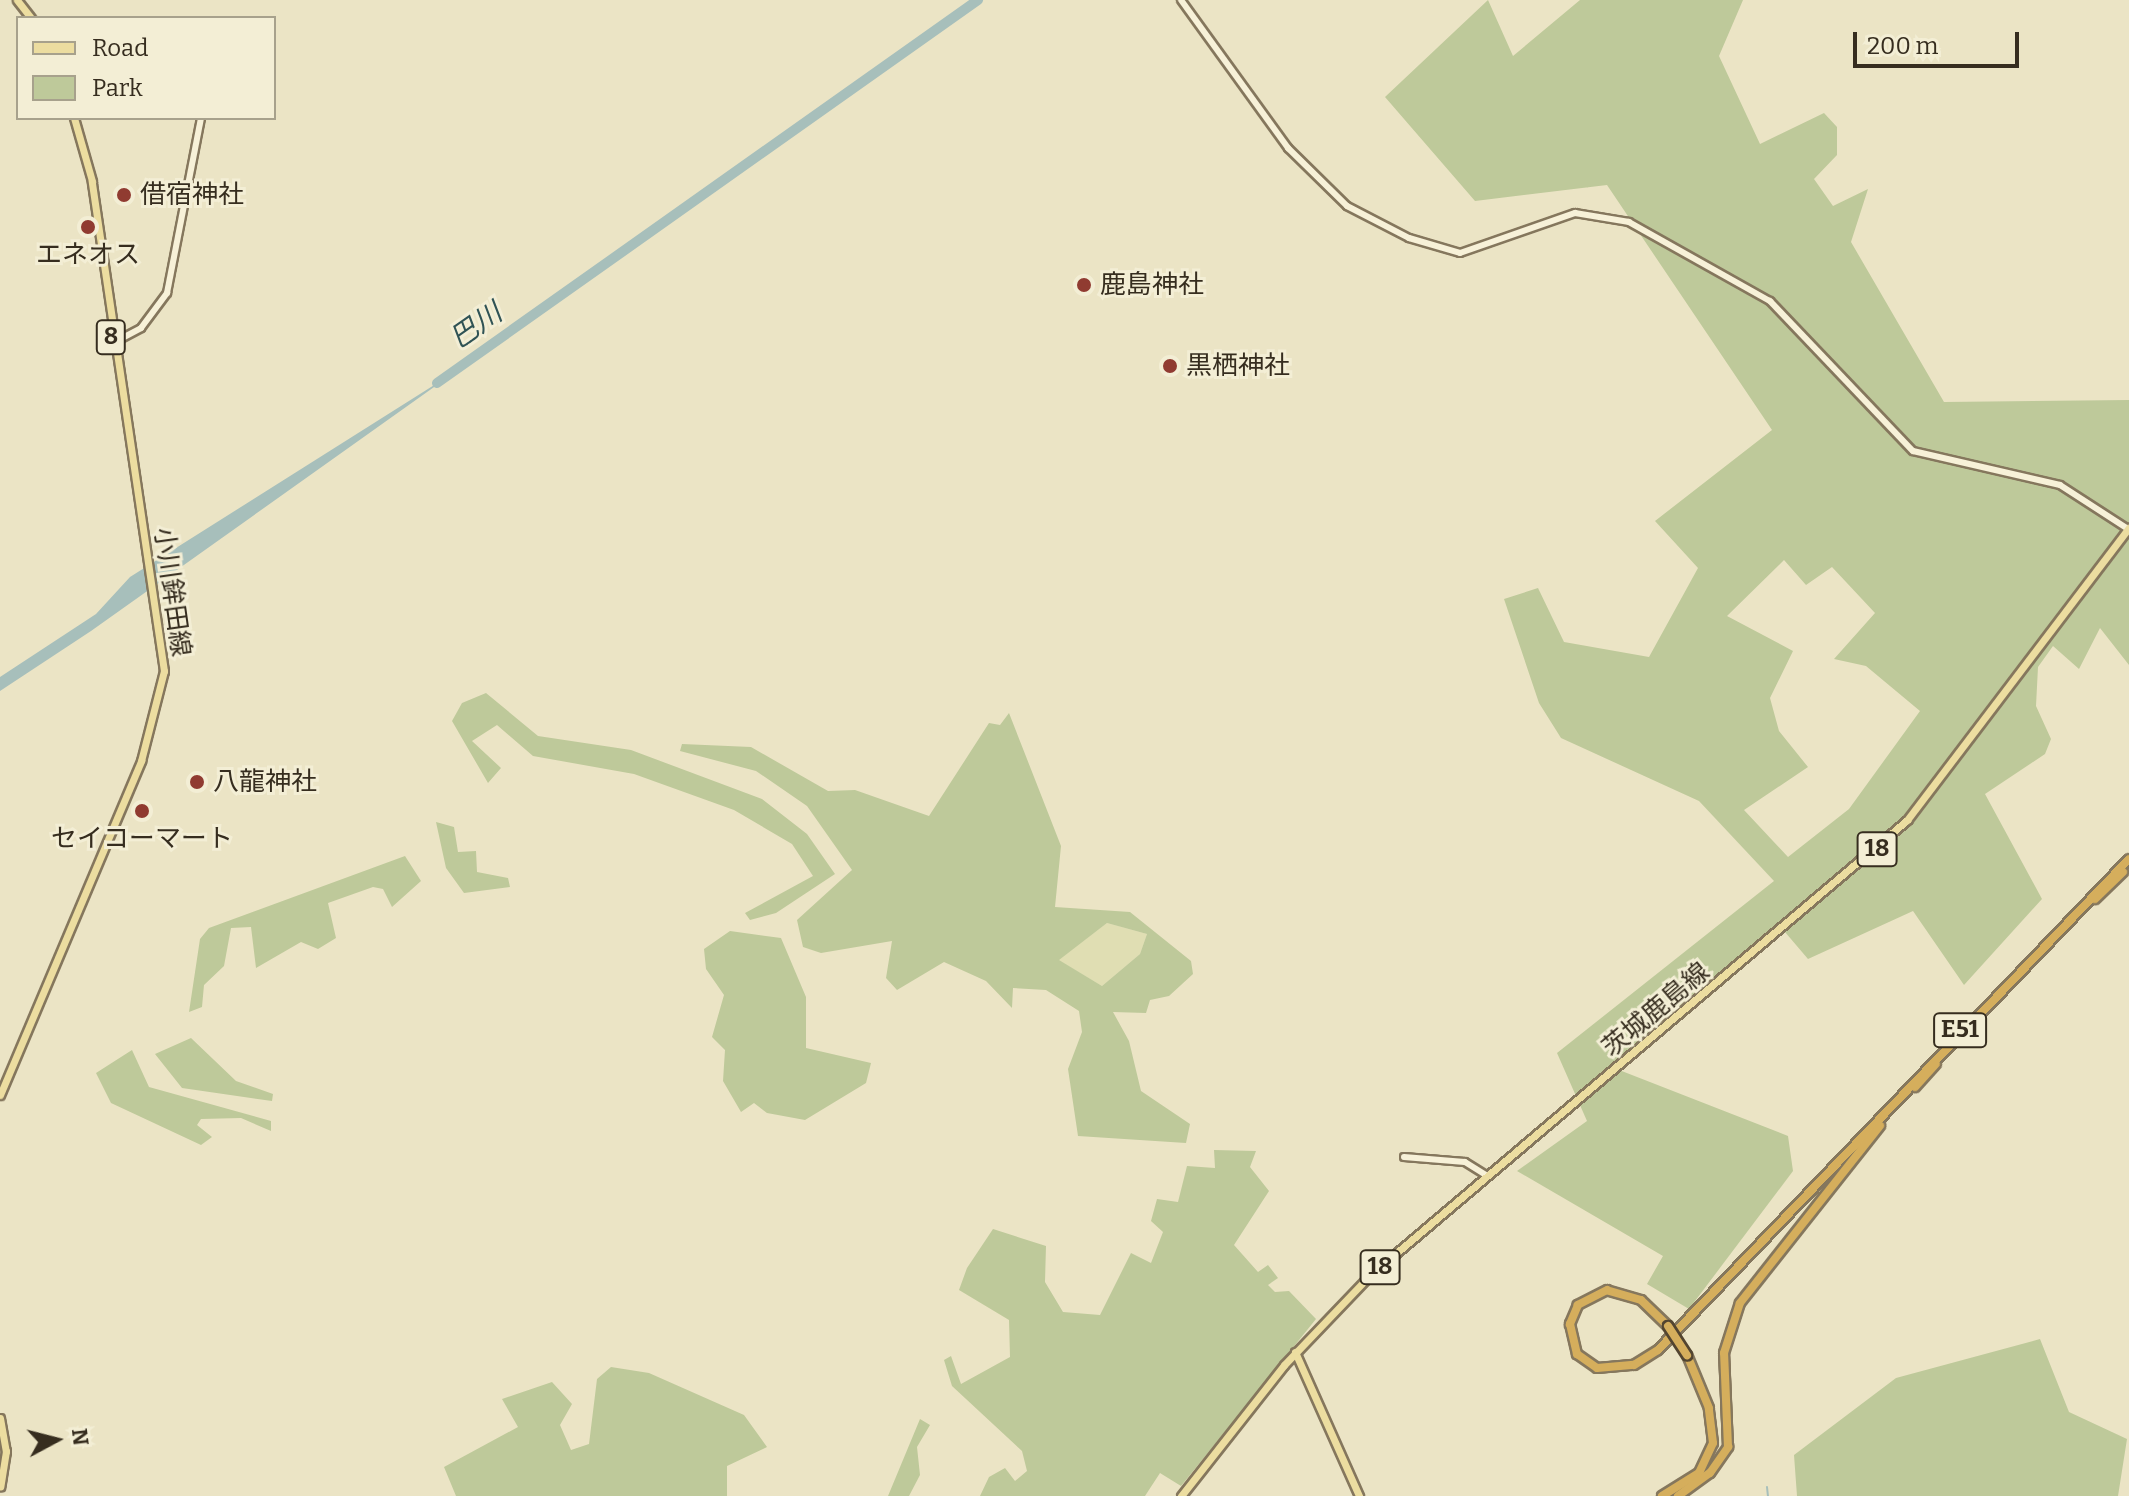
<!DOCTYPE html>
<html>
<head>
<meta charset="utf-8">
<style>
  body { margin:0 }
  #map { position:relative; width:2129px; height:1496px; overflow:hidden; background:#ebe4c5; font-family:Bitter,"Noto Sans JP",serif }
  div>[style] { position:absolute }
  .farmland>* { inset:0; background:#e0deb3 }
  .green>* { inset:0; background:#bec99a }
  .water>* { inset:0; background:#a7bfbb }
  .stream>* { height:2px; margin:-1px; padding:0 1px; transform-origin:1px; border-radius:1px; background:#a7bfbb }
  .river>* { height:10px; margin:-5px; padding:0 5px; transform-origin:5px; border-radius:5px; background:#a7bfbb }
  .roads { filter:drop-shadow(2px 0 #85775d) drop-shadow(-2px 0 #85775d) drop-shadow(0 2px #85775d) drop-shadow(0 -2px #85775d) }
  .minor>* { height:6px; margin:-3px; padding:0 3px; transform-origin:3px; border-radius:3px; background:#f7f1d8 }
  .major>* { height:7px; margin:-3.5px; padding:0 3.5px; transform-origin:3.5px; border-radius:3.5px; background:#ecdda0 }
  .highway>* { height:8px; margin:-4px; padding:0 4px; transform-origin:4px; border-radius:4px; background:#d5ae5c }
  .bridges { filter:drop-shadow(2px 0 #534530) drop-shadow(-2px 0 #534530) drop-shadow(0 2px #534530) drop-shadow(0 -2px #534530) }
  .highway-bridge>* { height:8px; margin:-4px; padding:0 4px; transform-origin:4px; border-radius:4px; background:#d5ae5c }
  .dots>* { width:22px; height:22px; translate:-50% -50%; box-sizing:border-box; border:4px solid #f3eed5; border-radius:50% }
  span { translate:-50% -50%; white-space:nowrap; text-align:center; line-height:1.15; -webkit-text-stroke:6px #f3eed5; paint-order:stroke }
  .shield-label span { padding:2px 6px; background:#f3eed5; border:2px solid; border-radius:6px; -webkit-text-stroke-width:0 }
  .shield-label { font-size:24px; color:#362d1f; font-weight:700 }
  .poi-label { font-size:26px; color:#362d1f }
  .left { translate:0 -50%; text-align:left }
  .street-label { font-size:26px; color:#362d1f }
  .water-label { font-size:28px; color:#305355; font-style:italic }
  .legend { position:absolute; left:16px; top:16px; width:260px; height:104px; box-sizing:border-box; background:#f3eed5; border:2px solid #a7a18c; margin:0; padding:10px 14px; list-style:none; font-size:24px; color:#362d1f }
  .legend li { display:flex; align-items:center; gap:16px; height:40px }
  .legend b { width:40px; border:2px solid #a7a18c }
  .north { position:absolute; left:16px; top:1400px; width:80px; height:80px; -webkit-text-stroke:6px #f3eed5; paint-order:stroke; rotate:83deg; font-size:22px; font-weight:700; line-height:32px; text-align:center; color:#362d1f }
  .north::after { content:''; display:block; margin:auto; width:28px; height:36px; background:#362d1f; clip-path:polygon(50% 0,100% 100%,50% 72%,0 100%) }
  .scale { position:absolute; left:1853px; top:32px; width:166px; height:36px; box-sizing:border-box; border:4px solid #362d1f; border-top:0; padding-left:10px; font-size:24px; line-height:28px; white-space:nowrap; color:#362d1f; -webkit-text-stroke:6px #f3eed5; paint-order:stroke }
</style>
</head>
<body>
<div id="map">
  <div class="farmland">
    <div style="clip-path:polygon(1107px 923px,1147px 934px,1140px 954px,1102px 986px,1058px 960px)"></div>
  </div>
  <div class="green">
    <div style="clip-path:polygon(evenodd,1488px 0,1513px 56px,1580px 0,1743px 0,1719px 56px,1760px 144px,1824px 113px,1837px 127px,1837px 155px,1814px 179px,1833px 206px,1868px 189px,1851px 242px,1944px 402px,2129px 400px,2129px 665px,2100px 628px,2079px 669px,2053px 646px,2038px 667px,2036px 706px,2051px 739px,2045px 754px,1985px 794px,2042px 899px,1964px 985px,1913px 911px,1808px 959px,1779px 925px,1614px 1068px,1788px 1136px,1793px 1171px,1689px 1309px,1647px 1284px,1663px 1256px,1517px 1171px,1587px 1121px,1557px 1053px,1774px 881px,1699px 801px,1561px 738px,1539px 703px,1504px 599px,1538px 588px,1564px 642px,1649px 657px,1698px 568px,1655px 521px,1772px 430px,1607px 185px,1475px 201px,1385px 97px,1488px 0,1784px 560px,1806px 585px,1832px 567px,1875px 613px,1834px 659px,1866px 666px,1920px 711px,1849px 809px,1788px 857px,1744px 810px,1808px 767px,1779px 731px,1770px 698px,1793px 651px,1727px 616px,1784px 560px)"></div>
    <div style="clip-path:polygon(486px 693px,538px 736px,631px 750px,762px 799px,807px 834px,835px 874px,776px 913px,750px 920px,745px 913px,813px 876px,792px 844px,734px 810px,634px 774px,533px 756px,497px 725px,472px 741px,501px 768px,488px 783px,452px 721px,462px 703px)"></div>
    <div style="clip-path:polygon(evenodd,1009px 713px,1061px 846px,1055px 907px,1130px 912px,1191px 961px,1193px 974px,1169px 996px,1150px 1000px,1146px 1013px,1113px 1012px,1129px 1041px,1141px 1091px,1190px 1124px,1186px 1143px,1078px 1136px,1068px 1069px,1082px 1032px,1079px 1011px,1046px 990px,1013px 988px,1012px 1008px,986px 981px,944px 962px,897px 990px,886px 978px,892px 941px,821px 953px,803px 947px,797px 920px,852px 870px,807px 806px,756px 771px,680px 751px,682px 744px,751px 747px,828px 791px,855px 790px,929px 816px,989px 723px,1000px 725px,1009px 713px,1107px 923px,1147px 934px,1140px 954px,1102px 986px,1059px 960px,1107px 923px)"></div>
    <div style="clip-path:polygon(436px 822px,454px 827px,458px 852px,476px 851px,477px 872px,508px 878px,510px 887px,464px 893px,446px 868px)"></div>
    <div style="clip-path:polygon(405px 856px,421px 881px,392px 907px,383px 889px,373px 887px,328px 903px,336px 938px,318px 949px,301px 942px,256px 968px,251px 927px,231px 928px,224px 966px,204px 985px,202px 1007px,189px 1012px,200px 939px,209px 928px)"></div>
    <div style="clip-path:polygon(730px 931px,781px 938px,806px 997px,806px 1048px,871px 1063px,866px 1083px,805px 1120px,767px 1113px,754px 1103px,741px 1112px,723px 1081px,725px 1050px,712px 1037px,724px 995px,706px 969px,704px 949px)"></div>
    <div style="clip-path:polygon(191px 1038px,236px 1081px,273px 1094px,272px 1101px,182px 1088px,155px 1054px)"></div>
    <div style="clip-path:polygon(132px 1050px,149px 1087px,271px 1121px,271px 1131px,241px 1118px,201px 1119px,197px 1125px,212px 1137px,201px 1145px,111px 1103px,96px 1073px)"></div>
    <div style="clip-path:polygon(1214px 1150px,1256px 1151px,1250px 1167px,1269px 1191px,1234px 1245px,1258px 1272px,1268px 1265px,1278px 1278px,1268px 1285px,1275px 1292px,1289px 1291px,1316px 1319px,1181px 1486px,1160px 1473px,1145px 1496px,980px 1496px,989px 1477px,1005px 1468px,1015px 1481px,1027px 1471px,1022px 1451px,952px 1386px,944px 1360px,951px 1356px,961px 1384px,1010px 1357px,1009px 1320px,959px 1290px,967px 1268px,993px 1229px,1046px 1246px,1045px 1282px,1063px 1312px,1100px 1315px,1131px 1253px,1151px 1263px,1163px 1232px,1151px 1221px,1157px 1199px,1178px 1202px,1187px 1166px,1215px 1168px)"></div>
    <div style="clip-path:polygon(2040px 1339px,2069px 1412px,2127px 1439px,2118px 1496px,1797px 1496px,1794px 1455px,1896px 1378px)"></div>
    <div style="clip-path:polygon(611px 1367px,649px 1373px,744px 1415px,767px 1447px,727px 1466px,727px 1496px,456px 1496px,444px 1467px,518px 1427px,502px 1399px,552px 1382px,572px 1404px,560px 1425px,571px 1450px,589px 1444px,597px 1379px)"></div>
    <div style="clip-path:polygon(920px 1419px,930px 1425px,917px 1447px,920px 1475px,909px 1496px,888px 1496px)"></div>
  </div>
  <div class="water">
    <div style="clip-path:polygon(458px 370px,91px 631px,0 691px,0 677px,96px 614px,130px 577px)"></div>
  </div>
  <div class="stream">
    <div style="left:1767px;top:1487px;width:9px;rotate:84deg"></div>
  </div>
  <div class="river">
    <div style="left:437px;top:383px;width:663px;rotate:-35.3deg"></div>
  </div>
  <div class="roads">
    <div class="minor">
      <div style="left:1181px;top:0;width:183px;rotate:54.1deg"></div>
      <div style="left:1288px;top:148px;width:83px;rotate:44.5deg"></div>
      <div style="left:1347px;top:206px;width:70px;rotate:27.3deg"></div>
      <div style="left:1409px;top:238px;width:53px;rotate:16.4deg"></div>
      <div style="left:1460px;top:253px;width:122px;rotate:-19.2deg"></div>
      <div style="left:1575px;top:213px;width:55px;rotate:9.5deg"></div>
      <div style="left:1629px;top:222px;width:162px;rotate:29.3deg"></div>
      <div style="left:1770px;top:301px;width:207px;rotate:46.4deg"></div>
      <div style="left:1913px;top:451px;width:151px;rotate:13deg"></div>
      <div style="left:2060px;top:485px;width:81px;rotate:32.9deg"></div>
      <div style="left:111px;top:344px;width:34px;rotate:-28deg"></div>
      <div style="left:141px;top:328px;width:44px;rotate:-53.4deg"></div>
      <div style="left:167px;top:293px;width:178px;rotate:-79deg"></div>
      <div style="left:1404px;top:1157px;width:61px;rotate:4.7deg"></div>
      <div style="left:1465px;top:1162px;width:26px;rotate:32deg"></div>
    </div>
    <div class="major">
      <div style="left:17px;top:0;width:23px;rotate:52deg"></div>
      <div style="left:0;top:1095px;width:363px;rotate:-67.1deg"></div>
      <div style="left:141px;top:761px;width:93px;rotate:-75.7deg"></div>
      <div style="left:164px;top:671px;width:495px;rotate:-98.4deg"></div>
      <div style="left:92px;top:181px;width:66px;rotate:-105.9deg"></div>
      <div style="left:1295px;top:1352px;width:158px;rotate:66deg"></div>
      <div style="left:0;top:1418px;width:34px;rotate:80deg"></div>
      <div style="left:6px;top:1451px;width:36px;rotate:99deg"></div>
      <div style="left:1181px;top:1496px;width:167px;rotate:-51.8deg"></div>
      <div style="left:1284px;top:1365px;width:122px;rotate:-46.3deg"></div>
      <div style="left:1368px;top:1277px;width:707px;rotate:-40.29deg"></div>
      <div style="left:1907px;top:820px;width:367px;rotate:-52.8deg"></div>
    </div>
    <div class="highway">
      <div style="left:2095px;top:899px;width:39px;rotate:-44deg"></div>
      <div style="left:1915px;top:1087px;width:31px;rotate:-48deg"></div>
      <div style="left:1668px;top:1326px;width:37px;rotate:-136deg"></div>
      <div style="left:1641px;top:1300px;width:35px;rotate:-164deg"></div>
      <div style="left:1607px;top:1290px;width:33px;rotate:153deg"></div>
      <div style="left:1578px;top:1305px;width:21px;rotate:113deg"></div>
      <div style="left:1570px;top:1324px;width:31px;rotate:77deg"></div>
      <div style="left:1577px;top:1354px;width:24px;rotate:35deg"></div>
      <div style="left:1597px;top:1368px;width:37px;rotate:-5deg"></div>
      <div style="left:1634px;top:1365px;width:28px;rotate:-32deg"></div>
      <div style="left:1658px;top:1350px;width:680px;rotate:-46.19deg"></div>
      <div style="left:1662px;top:1496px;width:44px;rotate:-31.9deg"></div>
      <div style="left:1699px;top:1473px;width:33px;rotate:-65deg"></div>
      <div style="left:1713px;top:1443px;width:35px;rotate:-97deg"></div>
      <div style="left:1709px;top:1408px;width:57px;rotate:-112.5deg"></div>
      <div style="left:1678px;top:1496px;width:39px;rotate:-36deg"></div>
      <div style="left:1710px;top:1473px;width:32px;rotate:-55deg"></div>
      <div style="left:1728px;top:1447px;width:94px;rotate:-92.4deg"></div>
      <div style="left:1724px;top:1353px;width:52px;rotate:-72.3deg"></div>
      <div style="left:1740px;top:1303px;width:226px;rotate:-51.7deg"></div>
    </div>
  </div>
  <div class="bridges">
    <div class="highway-bridge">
      <div style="left:1668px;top:1326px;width:35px;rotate:57deg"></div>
    </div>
  </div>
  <div class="dots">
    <div style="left:124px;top:195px;background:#903b31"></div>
    <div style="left:88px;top:227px;background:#903b31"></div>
    <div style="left:1084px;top:285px;background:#903b31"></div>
    <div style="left:1170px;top:366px;background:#903b31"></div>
    <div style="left:197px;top:782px;background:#903b31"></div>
    <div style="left:142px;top:811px;background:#903b31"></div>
  </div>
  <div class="shield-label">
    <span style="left:111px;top:337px">8</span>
    <span style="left:1877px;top:849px">18</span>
    <span style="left:1960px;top:1030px">E51</span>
    <span style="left:1380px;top:1267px">18</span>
  </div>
  <div class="poi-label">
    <span class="left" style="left:140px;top:195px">借宿神社</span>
    <span style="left:88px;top:255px">エネオス</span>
    <span class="left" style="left:1100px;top:285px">鹿島神社</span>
    <span class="left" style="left:1186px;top:366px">黒栖神社</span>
    <span class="left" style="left:213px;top:782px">八龍神社</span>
    <span style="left:142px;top:839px">セイコーマート</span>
  </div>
  <div class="street-label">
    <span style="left:172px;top:592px;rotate:82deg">小川鉾田線</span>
    <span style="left:1656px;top:1010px;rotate:-40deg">茨城鹿島線</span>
  </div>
  <div class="water-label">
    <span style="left:476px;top:326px;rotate:-35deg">巴川</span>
  </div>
  <ul class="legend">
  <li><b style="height:10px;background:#ecdda0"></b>Road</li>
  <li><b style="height:22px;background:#bec99a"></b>Park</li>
  </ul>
  <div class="north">N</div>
  <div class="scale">200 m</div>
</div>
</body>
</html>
